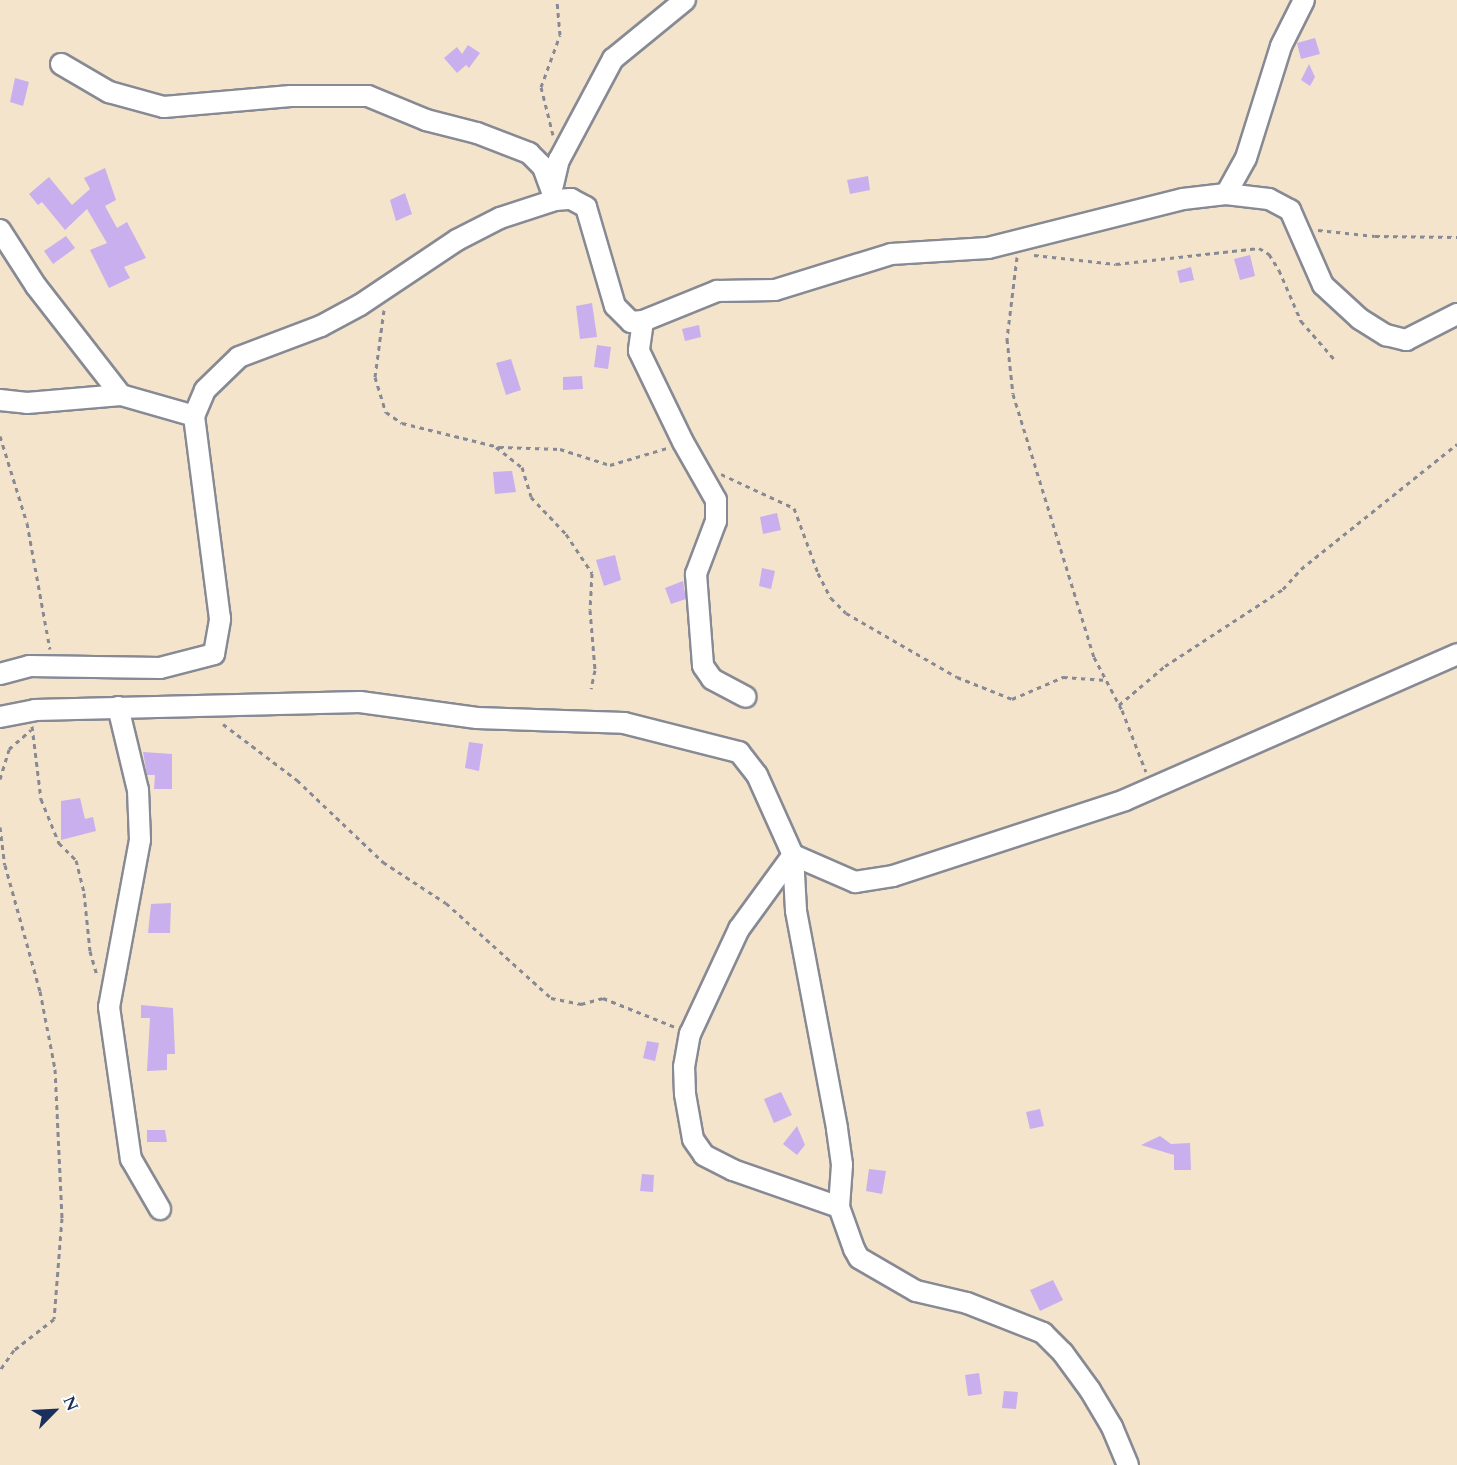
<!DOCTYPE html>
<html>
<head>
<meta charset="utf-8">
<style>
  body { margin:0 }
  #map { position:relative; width:1457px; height:1465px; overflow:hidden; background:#f3e4cb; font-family:Cardo,serif }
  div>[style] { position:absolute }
  .building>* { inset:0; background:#c9afed }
  .path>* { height:3px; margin-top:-1.5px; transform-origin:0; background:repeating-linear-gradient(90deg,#878a94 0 4.5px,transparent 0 9px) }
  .roads { filter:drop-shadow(2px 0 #878a94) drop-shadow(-2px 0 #878a94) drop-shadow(0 2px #878a94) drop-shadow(0 -2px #878a94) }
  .minor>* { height:20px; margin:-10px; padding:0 10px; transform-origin:10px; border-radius:10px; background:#fff }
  span { translate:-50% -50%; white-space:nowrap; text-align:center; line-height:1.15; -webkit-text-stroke:5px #fff; paint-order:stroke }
  .north { position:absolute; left:24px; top:1381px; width:60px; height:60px; -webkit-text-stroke:4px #fff; paint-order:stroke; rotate:66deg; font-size:16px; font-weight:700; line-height:24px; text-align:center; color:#1b2f5e }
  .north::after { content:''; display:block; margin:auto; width:21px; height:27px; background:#1b2f5e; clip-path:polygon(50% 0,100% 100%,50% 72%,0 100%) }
</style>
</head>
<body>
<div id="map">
  <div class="building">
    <div style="clip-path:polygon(1315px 38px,1320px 54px,1301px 59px,1297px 43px)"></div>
    <div style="clip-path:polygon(468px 45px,480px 53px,469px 68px,466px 65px,457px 73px,444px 58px,457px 47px,462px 54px)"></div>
    <div style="clip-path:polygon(1309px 64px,1315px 77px,1310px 86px,1301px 80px)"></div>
    <div style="clip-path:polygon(15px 78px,29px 82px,23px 106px,10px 102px)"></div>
    <div style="clip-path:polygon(105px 168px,116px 200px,105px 206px,117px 228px,127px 222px,146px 258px,124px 267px,130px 278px,109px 288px,90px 250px,107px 243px,87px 209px,65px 230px,42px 202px,38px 205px,29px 194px,49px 177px,72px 205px,90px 189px,84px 178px)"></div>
    <div style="clip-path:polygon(868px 176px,870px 190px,850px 194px,847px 180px)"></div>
    <div style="clip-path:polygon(405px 193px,412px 214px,396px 221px,390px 200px)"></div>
    <div style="clip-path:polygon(66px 236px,75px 248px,53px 264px,44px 251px)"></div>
    <div style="clip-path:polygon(1250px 255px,1255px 276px,1240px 280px,1234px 259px)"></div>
    <div style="clip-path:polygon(1191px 267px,1194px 280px,1180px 283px,1177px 271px)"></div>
    <div style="clip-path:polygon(592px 303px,597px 337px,580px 339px,576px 306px)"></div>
    <div style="clip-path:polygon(699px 325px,701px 337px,685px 341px,682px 329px)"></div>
    <div style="clip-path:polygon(597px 345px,611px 347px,608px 369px,594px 367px)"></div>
    <div style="clip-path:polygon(511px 359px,521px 390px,506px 395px,496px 363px)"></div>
    <div style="clip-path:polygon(582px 376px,583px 389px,563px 390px,563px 377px)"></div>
    <div style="clip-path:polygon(512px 471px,516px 492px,495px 494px,493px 472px)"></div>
    <div style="clip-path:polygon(777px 513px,781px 530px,763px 534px,760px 517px)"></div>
    <div style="clip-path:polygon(615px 555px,621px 580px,604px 586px,596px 560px)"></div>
    <div style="clip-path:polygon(762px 568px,775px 571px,771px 589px,759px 586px)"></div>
    <div style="clip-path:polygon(683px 581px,686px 599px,671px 604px,665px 588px)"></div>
    <div style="clip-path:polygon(469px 742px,483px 744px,479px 771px,465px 768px)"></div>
    <div style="clip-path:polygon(143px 752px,172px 754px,172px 789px,154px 789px,155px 775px,147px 775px)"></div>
    <div style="clip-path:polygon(80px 798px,85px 819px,93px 817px,96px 831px,61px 840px,61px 801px)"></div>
    <div style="clip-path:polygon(171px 903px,170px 933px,148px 933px,151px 904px)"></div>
    <div style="clip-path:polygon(141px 1005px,173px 1008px,175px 1054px,167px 1054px,167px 1070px,147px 1071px,150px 1018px,141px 1018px)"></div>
    <div style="clip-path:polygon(647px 1041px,659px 1043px,655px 1061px,643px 1058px)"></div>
    <div style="clip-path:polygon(781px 1092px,792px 1115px,774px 1123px,764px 1099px)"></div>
    <div style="clip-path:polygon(1040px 1109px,1044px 1126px,1030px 1129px,1026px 1112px)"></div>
    <div style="clip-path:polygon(797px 1126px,805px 1145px,797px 1155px,783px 1144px)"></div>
    <div style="clip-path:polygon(147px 1130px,165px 1130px,167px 1142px,147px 1142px)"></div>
    <div style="clip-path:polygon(1160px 1136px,1171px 1144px,1190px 1143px,1191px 1170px,1174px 1170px,1174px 1155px,1141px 1145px)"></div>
    <div style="clip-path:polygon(869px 1169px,886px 1171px,882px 1194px,866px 1191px)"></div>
    <div style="clip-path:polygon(642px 1174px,654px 1175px,653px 1192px,640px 1191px)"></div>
    <div style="clip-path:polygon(1053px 1280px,1063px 1300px,1040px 1311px,1030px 1290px)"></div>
    <div style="clip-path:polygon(979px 1373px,982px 1394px,968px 1396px,965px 1375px)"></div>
    <div style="clip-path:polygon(1004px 1391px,1018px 1392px,1016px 1409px,1002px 1408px)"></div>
  </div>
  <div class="path">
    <div style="left:553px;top:135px;width:49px;rotate:-104deg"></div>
    <div style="left:541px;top:87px;width:55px;rotate:-69.9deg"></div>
    <div style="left:560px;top:35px;width:35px;rotate:-95deg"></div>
    <div style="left:1318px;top:230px;width:57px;rotate:6deg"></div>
    <div style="left:1375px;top:236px;width:82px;rotate:0.7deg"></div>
    <div style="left:1034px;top:255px;width:82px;rotate:6.3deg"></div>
    <div style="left:1116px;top:264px;width:144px;rotate:-6.4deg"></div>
    <div style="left:1259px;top:248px;width:12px;rotate:31deg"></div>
    <div style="left:1269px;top:254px;width:19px;rotate:58deg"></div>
    <div style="left:1279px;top:270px;width:56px;rotate:66.7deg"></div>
    <div style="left:1301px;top:321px;width:52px;rotate:48.9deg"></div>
    <div style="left:1017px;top:257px;width:83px;rotate:97deg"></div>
    <div style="left:1007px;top:339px;width:55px;rotate:83.8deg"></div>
    <div style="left:1013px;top:394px;width:275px;rotate:72.9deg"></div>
    <div style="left:1094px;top:657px;width:60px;rotate:62.2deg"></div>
    <div style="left:1122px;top:710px;width:66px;rotate:68.8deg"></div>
    <div style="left:384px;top:310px;width:68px;rotate:97.7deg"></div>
    <div style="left:375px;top:377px;width:37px;rotate:73deg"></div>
    <div style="left:386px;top:412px;width:19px;rotate:35deg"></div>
    <div style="left:402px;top:423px;width:100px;rotate:13.9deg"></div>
    <div style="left:499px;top:447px;width:61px;rotate:1.9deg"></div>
    <div style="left:560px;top:449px;width:52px;rotate:17.7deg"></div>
    <div style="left:610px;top:465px;width:59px;rotate:-16.6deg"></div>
    <div style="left:0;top:436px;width:91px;rotate:72.8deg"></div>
    <div style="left:27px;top:523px;width:128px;rotate:79.7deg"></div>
    <div style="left:496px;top:447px;width:33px;rotate:38deg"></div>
    <div style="left:522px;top:467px;width:31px;rotate:73deg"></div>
    <div style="left:531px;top:497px;width:51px;rotate:46.6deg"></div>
    <div style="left:566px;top:534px;width:47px;rotate:56.3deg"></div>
    <div style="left:592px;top:573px;width:37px;rotate:93deg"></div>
    <div style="left:590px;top:610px;width:60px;rotate:85.2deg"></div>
    <div style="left:595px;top:670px;width:19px;rotate:102deg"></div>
    <div style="left:721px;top:474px;width:81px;rotate:25deg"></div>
    <div style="left:794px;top:508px;width:69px;rotate:69.7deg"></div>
    <div style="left:818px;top:573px;width:28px;rotate:63deg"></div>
    <div style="left:831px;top:598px;width:21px;rotate:45deg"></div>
    <div style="left:846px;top:613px;width:128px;rotate:30deg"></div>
    <div style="left:957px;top:677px;width:59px;rotate:21.8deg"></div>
    <div style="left:1012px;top:699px;width:56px;rotate:-23.3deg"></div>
    <div style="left:1063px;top:677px;width:43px;rotate:4deg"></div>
    <div style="left:1119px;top:705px;width:60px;rotate:-40.3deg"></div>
    <div style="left:1165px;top:666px;width:141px;rotate:-33.1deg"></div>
    <div style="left:1283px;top:589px;width:27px;rotate:-48deg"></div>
    <div style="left:1301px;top:569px;width:200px;rotate:-38.7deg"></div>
    <div style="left:223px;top:724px;width:93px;rotate:37.1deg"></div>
    <div style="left:297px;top:780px;width:119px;rotate:43.6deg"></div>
    <div style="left:383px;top:862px;width:75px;rotate:33.1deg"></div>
    <div style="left:446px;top:903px;width:142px;rotate:42.1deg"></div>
    <div style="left:551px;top:998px;width:31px;rotate:11deg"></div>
    <div style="left:581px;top:1004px;width:23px;rotate:-15deg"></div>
    <div style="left:603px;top:998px;width:78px;rotate:21.9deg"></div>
    <div style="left:32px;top:726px;width:74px;rotate:83deg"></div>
    <div style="left:41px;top:799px;width:48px;rotate:67.8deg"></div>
    <div style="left:59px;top:843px;width:24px;rotate:45deg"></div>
    <div style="left:76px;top:860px;width:34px;rotate:76deg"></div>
    <div style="left:84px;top:893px;width:58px;rotate:84.1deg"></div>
    <div style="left:90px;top:951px;width:25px;rotate:74deg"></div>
    <div style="left:0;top:779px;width:31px;rotate:-73deg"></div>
    <div style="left:9px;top:749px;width:29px;rotate:-41deg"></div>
    <div style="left:0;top:827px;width:38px;rotate:83deg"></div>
    <div style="left:5px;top:865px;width:131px;rotate:74.5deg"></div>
    <div style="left:40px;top:991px;width:79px;rotate:79.1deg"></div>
    <div style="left:55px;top:1069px;width:149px;rotate:87.3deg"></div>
    <div style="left:62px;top:1218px;width:101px;rotate:94.5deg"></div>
    <div style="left:54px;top:1319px;width:51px;rotate:142.2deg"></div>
    <div style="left:14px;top:1350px;width:24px;rotate:125deg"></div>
  </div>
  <div class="roads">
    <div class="minor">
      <div style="left:61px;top:64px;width:56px;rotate:30.3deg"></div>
      <div style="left:109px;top:92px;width:57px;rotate:15.3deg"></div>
      <div style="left:164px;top:107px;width:127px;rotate:-5deg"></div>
      <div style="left:291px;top:96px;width:77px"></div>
      <div style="left:368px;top:96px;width:63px;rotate:22.5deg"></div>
      <div style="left:426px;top:120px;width:53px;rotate:14.3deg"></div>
      <div style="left:477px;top:133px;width:56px;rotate:21deg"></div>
      <div style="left:529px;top:153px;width:20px;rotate:45deg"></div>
      <div style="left:543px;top:167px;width:35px;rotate:70deg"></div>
      <div style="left:553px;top:185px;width:26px;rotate:-77deg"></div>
      <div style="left:559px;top:160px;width:115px;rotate:-61.9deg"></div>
      <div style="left:613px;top:59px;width:93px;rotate:-39.3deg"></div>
      <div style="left:1226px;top:194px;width:41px;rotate:-60.9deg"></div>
      <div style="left:1246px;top:158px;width:117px;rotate:-72.6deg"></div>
      <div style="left:1281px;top:46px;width:51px;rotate:-63.4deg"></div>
      <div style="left:0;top:230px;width:67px;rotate:57.3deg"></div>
      <div style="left:36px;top:286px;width:138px;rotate:52.1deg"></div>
      <div style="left:643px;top:321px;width:30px;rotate:98deg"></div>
      <div style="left:639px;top:351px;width:101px;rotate:64.2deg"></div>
      <div style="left:683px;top:442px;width:67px;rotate:60.4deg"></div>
      <div style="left:716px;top:500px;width:21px;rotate:90deg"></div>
      <div style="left:716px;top:521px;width:57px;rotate:110.7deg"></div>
      <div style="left:696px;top:574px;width:92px;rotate:85.6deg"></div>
      <div style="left:703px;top:666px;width:16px;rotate:55deg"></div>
      <div style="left:712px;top:679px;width:38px;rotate:28deg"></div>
      <div style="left:0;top:400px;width:27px;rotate:6deg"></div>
      <div style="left:27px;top:403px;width:94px;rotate:-4.9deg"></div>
      <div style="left:121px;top:395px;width:76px;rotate:16deg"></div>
      <div style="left:0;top:674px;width:30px;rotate:-15deg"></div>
      <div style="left:29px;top:666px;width:131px;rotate:0.9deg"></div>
      <div style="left:160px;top:668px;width:56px;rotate:-14.5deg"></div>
      <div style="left:214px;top:654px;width:36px;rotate:-80deg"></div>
      <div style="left:220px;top:619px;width:205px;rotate:-97.3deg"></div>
      <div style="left:194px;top:416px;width:28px;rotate:-67deg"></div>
      <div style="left:205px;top:390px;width:47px;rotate:-44.1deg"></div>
      <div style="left:239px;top:357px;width:88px;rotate:-20.7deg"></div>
      <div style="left:321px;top:326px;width:44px;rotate:-28.3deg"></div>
      <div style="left:360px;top:305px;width:117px;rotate:-33.8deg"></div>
      <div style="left:457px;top:240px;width:48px;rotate:-27.1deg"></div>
      <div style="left:500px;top:218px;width:58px;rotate:-18.1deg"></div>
      <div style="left:555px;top:200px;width:16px;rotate:-4deg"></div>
      <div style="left:571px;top:199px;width:17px;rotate:28deg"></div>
      <div style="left:586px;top:207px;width:103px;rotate:73.7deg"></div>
      <div style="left:615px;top:306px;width:23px;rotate:45deg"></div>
      <div style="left:631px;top:322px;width:12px;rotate:-5deg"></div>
      <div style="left:643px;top:321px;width:80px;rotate:-22.1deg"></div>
      <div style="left:717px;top:291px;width:58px;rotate:-1deg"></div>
      <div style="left:775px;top:290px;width:121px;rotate:-17.2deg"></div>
      <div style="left:891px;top:254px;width:97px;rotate:-3.5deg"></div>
      <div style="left:988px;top:248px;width:201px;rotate:-14.1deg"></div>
      <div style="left:1183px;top:199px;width:43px;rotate:-6.6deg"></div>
      <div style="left:1226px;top:194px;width:43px;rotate:6.6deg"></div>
      <div style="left:1269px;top:199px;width:24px;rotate:28deg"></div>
      <div style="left:1290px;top:210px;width:82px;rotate:66.3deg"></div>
      <div style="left:1323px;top:285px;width:50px;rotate:42.6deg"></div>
      <div style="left:1360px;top:319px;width:31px;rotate:32deg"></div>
      <div style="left:1386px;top:335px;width:21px;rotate:14deg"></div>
      <div style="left:1406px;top:340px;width:57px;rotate:-27deg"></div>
      <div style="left:118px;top:707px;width:85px;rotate:76.5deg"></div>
      <div style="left:138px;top:790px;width:50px;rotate:87.7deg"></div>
      <div style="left:140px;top:840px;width:170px;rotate:100.5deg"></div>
      <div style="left:109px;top:1007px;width:154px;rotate:81.8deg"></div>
      <div style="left:131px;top:1159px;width:58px;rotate:59.9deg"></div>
      <div style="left:0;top:717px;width:36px;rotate:-11deg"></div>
      <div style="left:35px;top:710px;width:325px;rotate:-1.4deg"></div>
      <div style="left:360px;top:702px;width:118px;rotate:7.8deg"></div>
      <div style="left:477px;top:718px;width:147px;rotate:1.9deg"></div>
      <div style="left:624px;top:723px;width:119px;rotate:14.2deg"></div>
      <div style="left:739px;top:752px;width:29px;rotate:52deg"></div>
      <div style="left:757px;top:775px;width:88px;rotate:65.8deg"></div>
      <div style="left:793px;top:855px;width:56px;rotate:86.9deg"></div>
      <div style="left:796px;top:911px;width:222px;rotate:79.3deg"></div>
      <div style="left:837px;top:1129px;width:36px;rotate:82deg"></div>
      <div style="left:842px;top:1165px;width:42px;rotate:94.1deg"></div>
      <div style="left:839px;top:1207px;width:45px;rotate:70.3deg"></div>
      <div style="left:854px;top:1249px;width:10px;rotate:61deg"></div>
      <div style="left:859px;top:1258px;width:66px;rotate:30.1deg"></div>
      <div style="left:916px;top:1291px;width:52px;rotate:13.2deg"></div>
      <div style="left:967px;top:1303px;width:82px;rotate:21.5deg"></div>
      <div style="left:1043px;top:1333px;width:28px;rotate:45deg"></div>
      <div style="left:1063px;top:1353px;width:46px;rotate:53.9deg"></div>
      <div style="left:1090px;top:1390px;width:43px;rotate:59.3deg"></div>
      <div style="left:1112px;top:1427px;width:41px;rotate:67.2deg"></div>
      <div style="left:839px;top:1207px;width:112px;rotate:-160.8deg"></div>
      <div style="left:733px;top:1170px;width:33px;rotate:-153deg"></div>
      <div style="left:704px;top:1155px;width:19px;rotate:-125deg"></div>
      <div style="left:693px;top:1139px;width:46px;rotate:-100.1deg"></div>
      <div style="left:685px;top:1094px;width:27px;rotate:-92deg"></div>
      <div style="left:684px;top:1067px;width:34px;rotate:-80deg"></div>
      <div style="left:690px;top:1034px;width:116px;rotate:-65deg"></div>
      <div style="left:739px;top:929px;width:92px;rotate:-53.9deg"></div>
      <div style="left:793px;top:855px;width:68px;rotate:23.5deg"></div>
      <div style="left:855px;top:882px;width:38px;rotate:-9deg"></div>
      <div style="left:893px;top:876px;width:244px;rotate:-18.1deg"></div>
      <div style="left:1125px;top:800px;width:363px;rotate:-23.7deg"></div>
    </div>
  </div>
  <div class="north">N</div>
</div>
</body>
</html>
